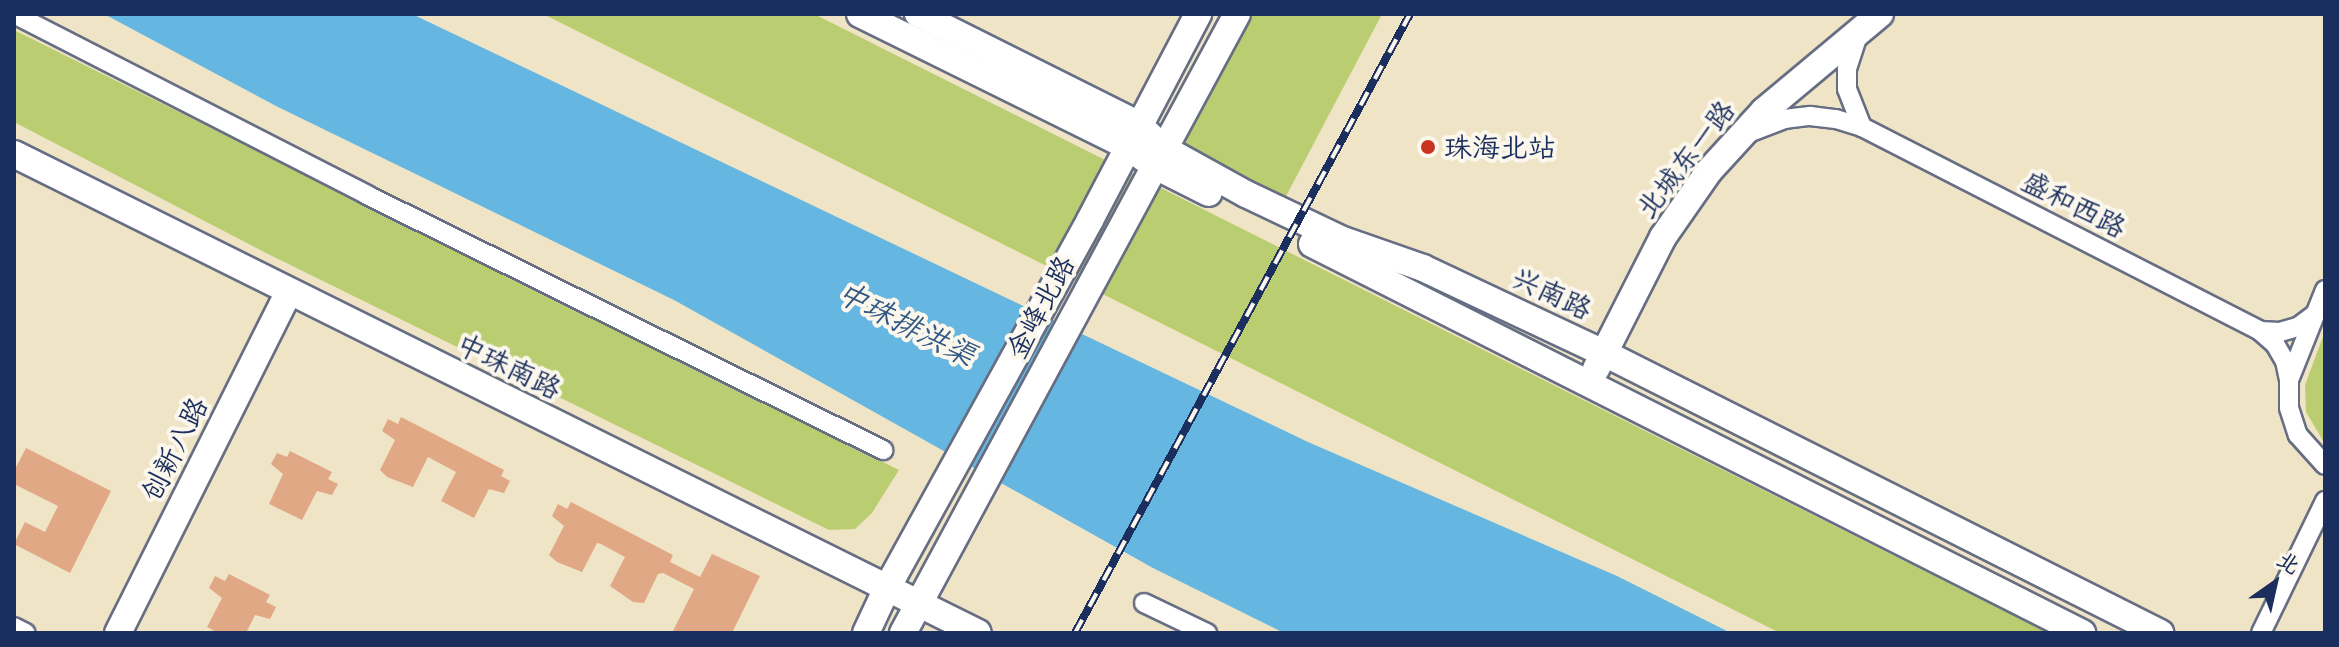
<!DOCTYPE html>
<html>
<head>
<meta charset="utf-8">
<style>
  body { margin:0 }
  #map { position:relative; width:2339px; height:647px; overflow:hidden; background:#f0e4c7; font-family:Itim,"LXGW WenKai TC",sans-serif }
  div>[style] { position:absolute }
  .green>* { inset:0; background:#bace71 }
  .water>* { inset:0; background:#65b6e0 }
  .building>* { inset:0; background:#e0a885 }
  .roads { filter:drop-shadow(2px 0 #666e83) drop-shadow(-2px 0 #666e83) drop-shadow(0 2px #666e83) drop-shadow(0 -2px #666e83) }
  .street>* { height:18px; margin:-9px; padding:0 9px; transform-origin:9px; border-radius:9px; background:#fff }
  .secondary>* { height:26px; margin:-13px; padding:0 13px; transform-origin:13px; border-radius:13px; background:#fff }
  .rail>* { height:8px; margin-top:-4px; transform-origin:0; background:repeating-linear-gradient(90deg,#fbf7ec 0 15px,#1b2f5e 0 30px); box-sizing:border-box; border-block:2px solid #1b2f5e }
  .dots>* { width:22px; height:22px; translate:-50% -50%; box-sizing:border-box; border:4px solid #fbf7ec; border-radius:50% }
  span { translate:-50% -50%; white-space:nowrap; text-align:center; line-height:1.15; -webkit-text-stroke:8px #fbf7ec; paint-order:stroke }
  .poi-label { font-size:28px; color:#1b2f5e }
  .left { translate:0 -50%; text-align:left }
  .street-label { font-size:28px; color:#1b2f5e }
  .water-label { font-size:30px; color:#315885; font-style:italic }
  .frame { position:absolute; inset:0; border:16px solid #1b2f5e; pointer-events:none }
  .north { position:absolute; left:2235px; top:543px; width:80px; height:80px; -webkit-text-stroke:6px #fbf7ec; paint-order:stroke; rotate:34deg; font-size:22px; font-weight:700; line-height:32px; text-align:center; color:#1b2f5e }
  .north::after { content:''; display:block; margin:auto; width:28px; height:36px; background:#1b2f5e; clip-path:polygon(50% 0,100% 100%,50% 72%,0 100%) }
</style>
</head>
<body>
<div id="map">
  <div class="green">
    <div style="clip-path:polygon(543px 14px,814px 14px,2048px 633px,1780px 633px)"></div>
    <div style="clip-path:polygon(1249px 14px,1382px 14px,1283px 202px,1177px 144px)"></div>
    <div style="clip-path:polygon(14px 30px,899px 470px,872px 513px,855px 529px,829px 530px,266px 253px,14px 122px)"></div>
    <div style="clip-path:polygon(2325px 331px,2325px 444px,2306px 412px,2305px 385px)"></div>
  </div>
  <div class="water">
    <div style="clip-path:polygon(104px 14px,412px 14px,1308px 442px,1617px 576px,1731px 633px,1284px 633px,1153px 568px,674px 300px,276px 106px)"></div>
  </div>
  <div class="building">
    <div style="clip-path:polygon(401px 417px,504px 470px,501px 476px,510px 481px,504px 493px,489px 489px,474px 518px,441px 501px,456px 472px,428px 457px,413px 487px,387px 477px,380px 470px,395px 440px,382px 431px,388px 419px,398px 424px)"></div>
    <div style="clip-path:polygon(26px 448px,111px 491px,70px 573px,14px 544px,25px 522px,45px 532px,58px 506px,14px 484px,14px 471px)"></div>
    <div style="clip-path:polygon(290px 451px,332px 472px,328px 479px,338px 484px,332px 495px,317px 491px,302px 520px,269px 504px,283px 474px,271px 464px,277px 453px,287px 457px)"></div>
    <div style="clip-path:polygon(571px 502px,673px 555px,670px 562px,700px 577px,712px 554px,760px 576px,732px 633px,672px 633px,694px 589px,663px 573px,658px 574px,644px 603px,633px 602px,610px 586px,625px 557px,601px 544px,597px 543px,582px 572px,557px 562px,549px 555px,564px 526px,552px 516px,558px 504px,567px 509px)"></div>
    <div style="clip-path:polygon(229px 574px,270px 595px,266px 602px,276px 607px,270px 619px,255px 615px,246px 633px,218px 633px,207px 627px,222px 598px,209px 588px,215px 576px,225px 581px)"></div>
  </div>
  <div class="roads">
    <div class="street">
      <div style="left:14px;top:14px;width:397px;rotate:27.1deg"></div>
      <div style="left:367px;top:195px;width:576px;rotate:26.3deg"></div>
      <div style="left:1858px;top:35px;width:35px;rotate:108deg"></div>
      <div style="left:1847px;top:68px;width:21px;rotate:90deg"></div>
      <div style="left:1847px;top:89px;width:41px;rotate:68.5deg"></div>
      <div style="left:1748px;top:133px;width:39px;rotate:-21deg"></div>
      <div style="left:1784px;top:119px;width:26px;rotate:-7deg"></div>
      <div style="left:1810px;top:116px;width:26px;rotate:7deg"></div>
      <div style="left:1836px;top:119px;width:27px;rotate:17deg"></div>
      <div style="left:1862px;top:127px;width:447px;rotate:27.1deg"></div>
      <div style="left:2260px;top:331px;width:20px;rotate:41deg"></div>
      <div style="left:2275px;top:344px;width:20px;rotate:60deg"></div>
      <div style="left:2285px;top:361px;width:19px;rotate:78deg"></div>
      <div style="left:2325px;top:290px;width:97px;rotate:111.8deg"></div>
      <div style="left:2289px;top:380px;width:28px;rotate:90deg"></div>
      <div style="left:2289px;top:408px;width:28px;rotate:72deg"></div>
      <div style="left:2298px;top:435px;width:40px;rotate:48deg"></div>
      <div style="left:2260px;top:331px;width:20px;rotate:3deg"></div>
      <div style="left:2280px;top:332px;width:19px;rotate:-16deg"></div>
      <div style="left:2298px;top:327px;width:20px;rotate:-37deg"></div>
      <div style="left:1144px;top:603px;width:70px;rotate:25.5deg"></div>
      <div style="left:14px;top:627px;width:13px;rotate:27deg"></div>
      <div style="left:2261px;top:633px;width:147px;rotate:-64.1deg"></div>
    </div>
    <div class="secondary">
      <div style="left:860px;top:14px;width:298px;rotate:26.3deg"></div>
      <div style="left:1127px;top:146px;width:34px;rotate:36deg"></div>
      <div style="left:1155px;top:166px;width:60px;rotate:26.6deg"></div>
      <div style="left:918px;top:14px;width:246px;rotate:26.6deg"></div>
      <div style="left:1138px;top:124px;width:35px;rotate:44deg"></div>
      <div style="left:1163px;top:148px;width:95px;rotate:29deg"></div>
      <div style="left:1246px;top:194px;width:107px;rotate:25.4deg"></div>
      <div style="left:1343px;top:240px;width:85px;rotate:19.3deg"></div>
      <div style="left:1423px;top:268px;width:200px;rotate:25.2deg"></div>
      <div style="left:1604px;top:353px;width:623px;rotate:26.73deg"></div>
      <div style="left:14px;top:154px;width:1076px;rotate:26.42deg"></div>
      <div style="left:1312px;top:244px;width:863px;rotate:26.8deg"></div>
      <div style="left:1596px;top:369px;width:148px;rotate:-63.1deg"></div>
      <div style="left:1663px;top:237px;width:80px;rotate:-55.1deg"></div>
      <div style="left:1709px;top:171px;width:81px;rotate:-47.5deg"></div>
      <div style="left:1764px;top:111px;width:151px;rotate:-39.9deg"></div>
      <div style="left:118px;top:633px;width:380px;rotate:-63.4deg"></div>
      <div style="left:866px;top:633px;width:50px;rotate:-65deg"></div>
      <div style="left:887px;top:588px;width:420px;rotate:-61.1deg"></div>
      <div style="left:1090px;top:220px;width:233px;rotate:-62.3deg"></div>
      <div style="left:903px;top:633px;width:703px;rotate:-61.65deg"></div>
    </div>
  </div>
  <div class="rail">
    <div style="left:1075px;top:633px;width:704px;rotate:-61.58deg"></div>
  </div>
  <div class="dots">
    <div style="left:1428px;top:147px;background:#c8321e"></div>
  </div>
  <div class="poi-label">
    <span class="left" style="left:1444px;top:147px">珠海北站</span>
  </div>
  <div class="street-label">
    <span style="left:1685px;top:159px;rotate:-52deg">北城东一路</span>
    <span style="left:2074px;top:204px;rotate:27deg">盛和西路</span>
    <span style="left:1552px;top:293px;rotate:25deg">兴南路</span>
    <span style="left:1040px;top:307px;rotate:-62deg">金峰北路</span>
    <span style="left:509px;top:366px;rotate:26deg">中珠南路</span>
    <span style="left:174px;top:449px;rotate:-63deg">创新八路</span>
  </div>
  <div class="water-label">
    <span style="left:906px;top:324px;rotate:27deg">中珠排洪渠</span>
  </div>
  <div class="frame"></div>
  <div class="north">北</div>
</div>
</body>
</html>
